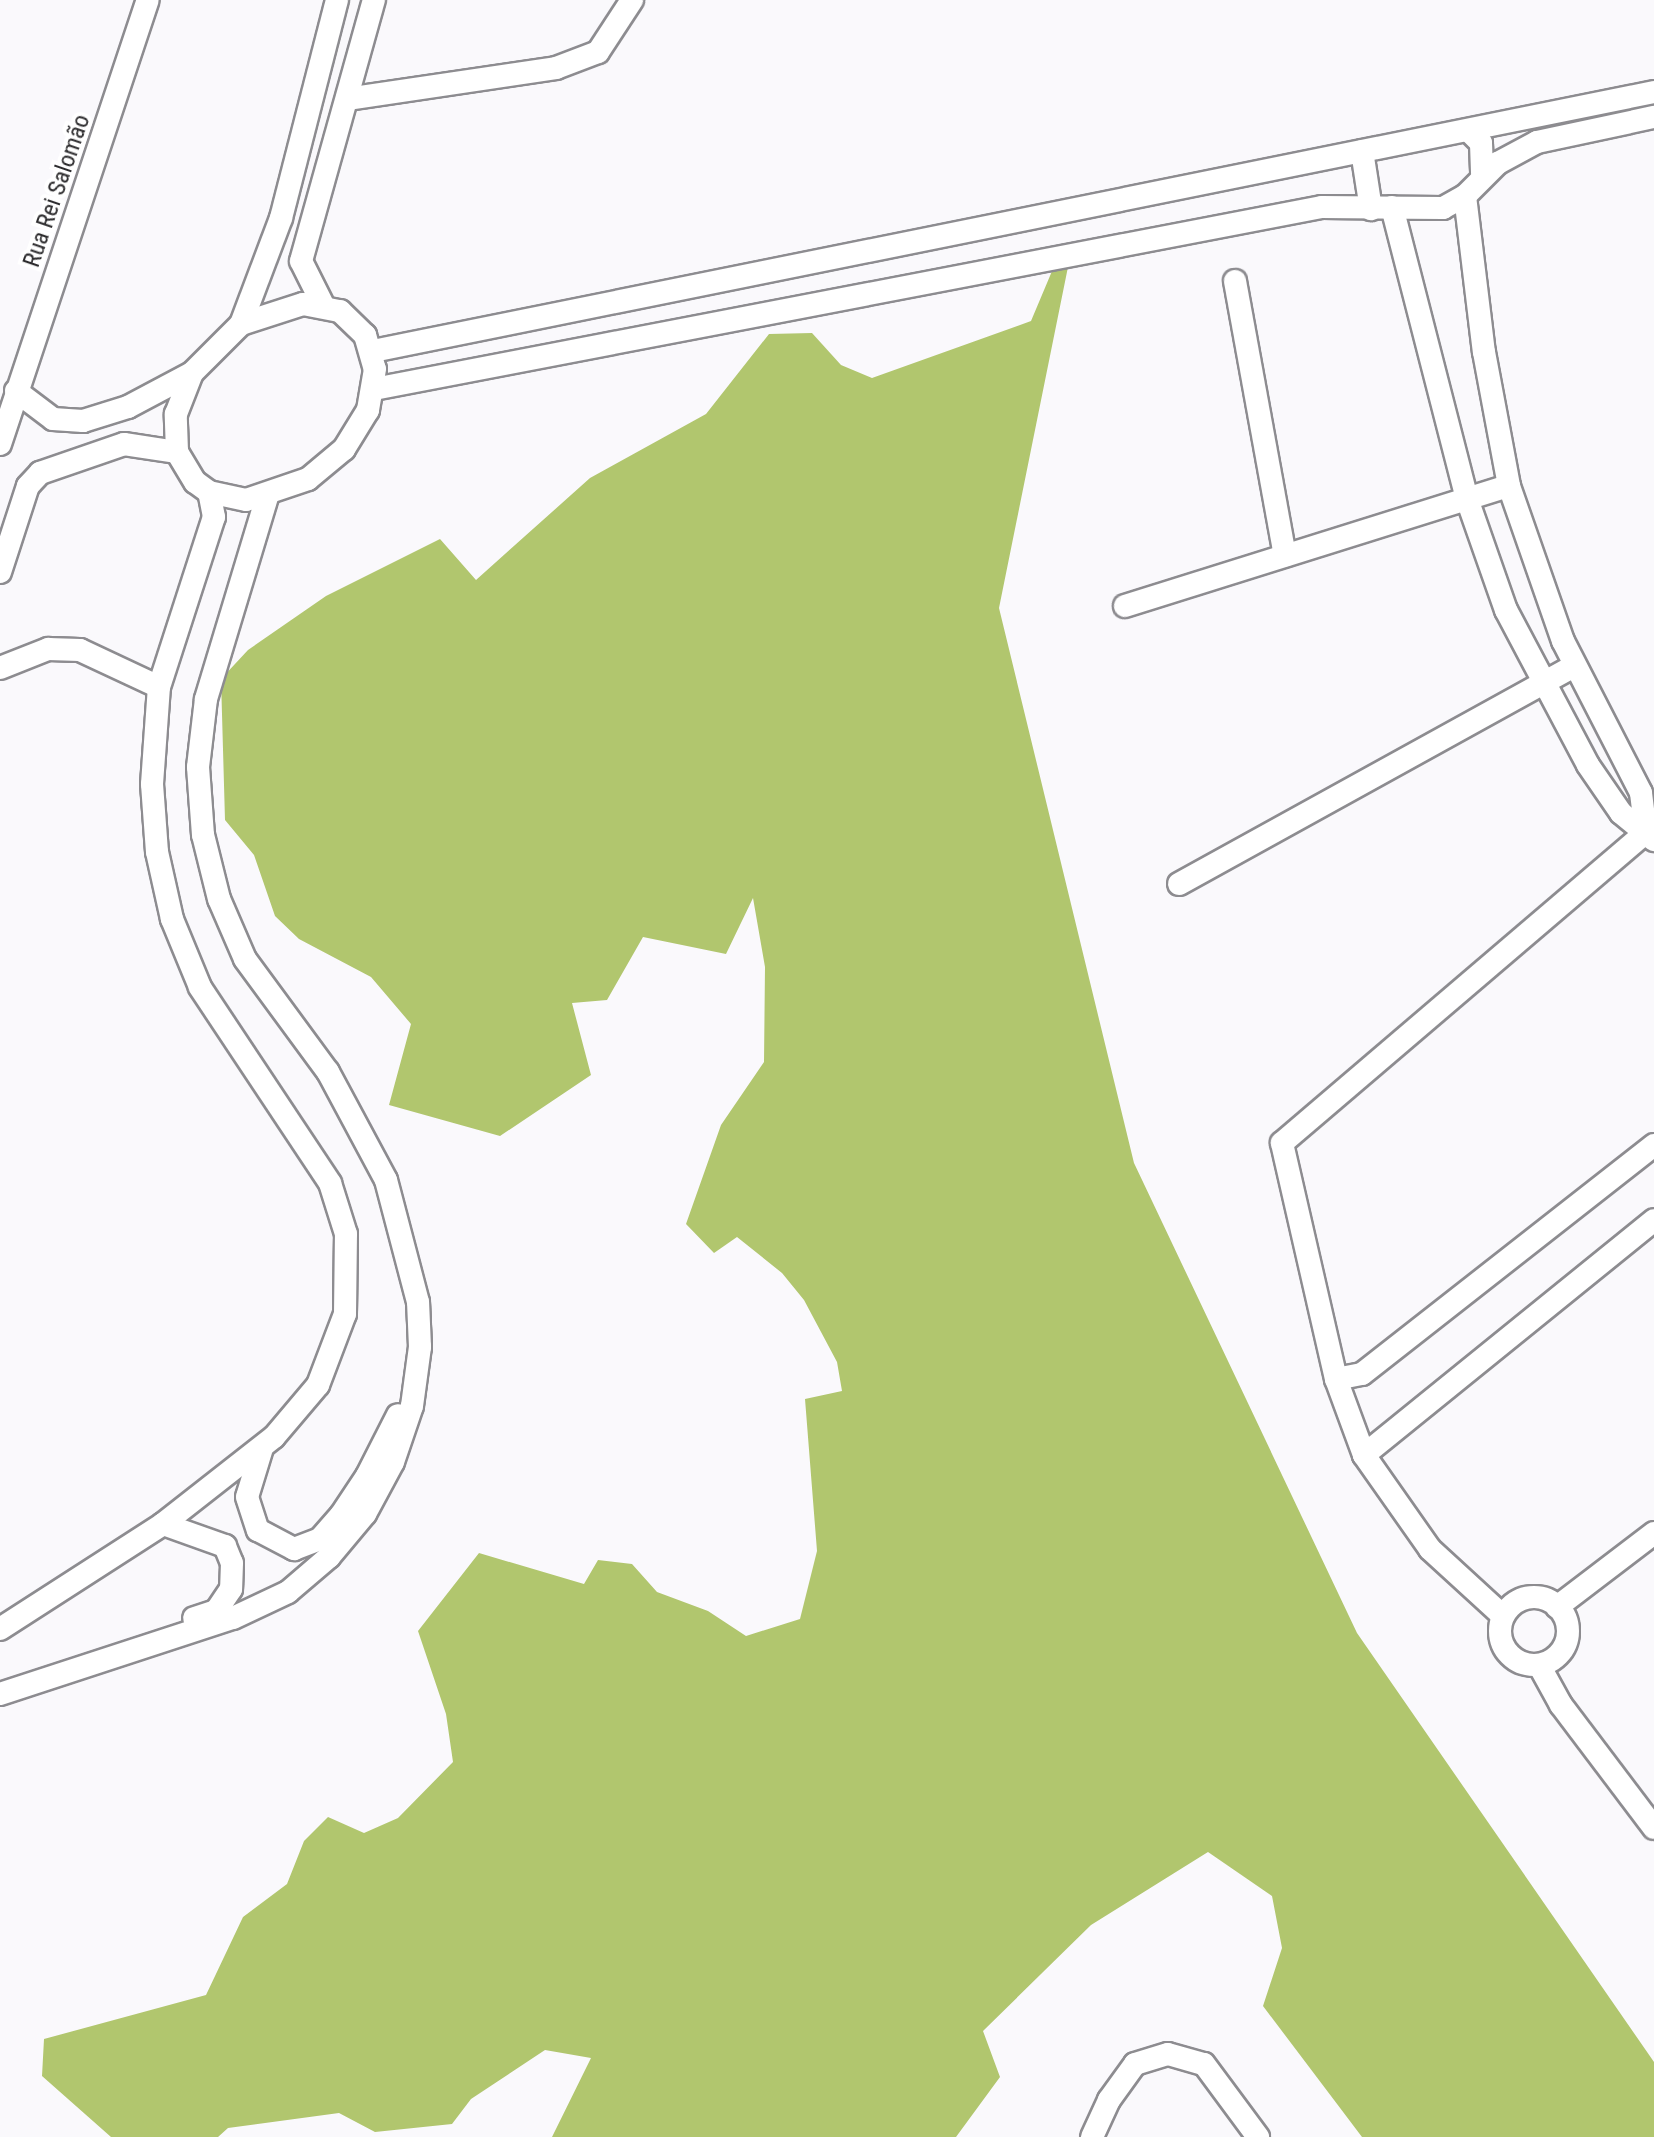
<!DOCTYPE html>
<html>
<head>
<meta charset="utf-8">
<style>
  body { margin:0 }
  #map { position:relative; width:1654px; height:2137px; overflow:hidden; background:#faf9fc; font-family:"Roboto Condensed",sans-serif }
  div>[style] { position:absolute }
  .forest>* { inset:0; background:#b1c66e }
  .roads { filter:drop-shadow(2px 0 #8d8c90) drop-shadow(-2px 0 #8d8c90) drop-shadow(0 2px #8d8c90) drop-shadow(0 -2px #8d8c90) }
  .minor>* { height:22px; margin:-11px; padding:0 11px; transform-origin:11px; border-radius:11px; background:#fff }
  .minor>.ring { margin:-11px; padding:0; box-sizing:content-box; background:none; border:22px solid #fff; border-radius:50% }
  span { translate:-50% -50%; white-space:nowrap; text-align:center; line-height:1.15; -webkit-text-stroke:8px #fff; paint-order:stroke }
  .street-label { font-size:24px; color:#2d2c2e }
</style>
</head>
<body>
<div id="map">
  <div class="forest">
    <div style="clip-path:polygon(1069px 262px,999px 608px,1134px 1163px,1357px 1633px,1654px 2062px,1654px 2137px,1362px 2137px,1263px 2006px,1282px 1948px,1272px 1896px,1208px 1852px,1091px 1925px,983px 2031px,1000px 2077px,956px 2137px,552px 2137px,591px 2058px,545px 2050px,471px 2099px,452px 2124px,375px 2132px,339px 2113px,228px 2128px,218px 2137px,111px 2137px,42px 2076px,44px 2039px,206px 1995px,243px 1917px,287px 1884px,304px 1841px,328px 1817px,364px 1833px,398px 1818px,453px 1762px,446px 1714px,418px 1631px,479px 1553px,584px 1584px,598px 1560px,632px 1564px,657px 1592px,708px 1611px,746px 1636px,800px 1619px,817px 1551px,805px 1399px,842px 1391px,837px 1362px,804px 1300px,782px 1273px,737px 1237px,714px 1253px,686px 1224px,721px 1125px,764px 1062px,765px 967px,753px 898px,726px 954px,643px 937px,607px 1000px,572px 1003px,591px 1075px,500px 1136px,389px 1105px,411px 1024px,371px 977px,299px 939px,275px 916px,254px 855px,225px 820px,221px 679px,248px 650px,326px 596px,440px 539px,476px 580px,590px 478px,706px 414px,769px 334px,812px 333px,841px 365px,872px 378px,1031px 321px,1055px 264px)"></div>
  </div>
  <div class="roads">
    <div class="minor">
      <div style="left:347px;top:99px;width:211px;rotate:-8.4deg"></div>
      <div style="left:556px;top:68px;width:45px;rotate:-20.9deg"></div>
      <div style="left:598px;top:52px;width:62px;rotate:-56.8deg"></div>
      <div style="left:1469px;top:131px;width:17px;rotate:45deg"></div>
      <div style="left:1481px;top:143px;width:33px;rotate:88deg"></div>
      <div style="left:1362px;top:151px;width:59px;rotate:81.2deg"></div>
      <div style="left:1465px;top:196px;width:157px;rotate:83.1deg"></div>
      <div style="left:1484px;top:352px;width:136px;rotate:79.4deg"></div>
      <div style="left:1509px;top:486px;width:164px;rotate:70.8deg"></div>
      <div style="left:1563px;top:641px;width:171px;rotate:62.8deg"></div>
      <div style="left:1641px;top:793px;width:38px;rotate:83deg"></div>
      <div style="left:1392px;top:207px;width:298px;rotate:75.6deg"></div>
      <div style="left:1466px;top:496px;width:121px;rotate:70.7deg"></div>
      <div style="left:1506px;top:610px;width:175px;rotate:62.1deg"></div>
      <div style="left:1588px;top:765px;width:58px;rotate:55.5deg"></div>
      <div style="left:1621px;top:813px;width:43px;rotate:39.3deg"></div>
      <div style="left:1235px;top:281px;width:279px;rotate:79.7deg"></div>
      <div style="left:303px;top:304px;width:38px;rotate:11deg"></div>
      <div style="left:340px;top:311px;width:35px;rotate:44deg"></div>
      <div style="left:365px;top:335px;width:35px;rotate:74deg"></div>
      <div style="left:375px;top:369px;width:42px;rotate:99.7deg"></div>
      <div style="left:368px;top:410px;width:46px;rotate:121.6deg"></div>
      <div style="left:344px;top:449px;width:47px;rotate:140.2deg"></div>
      <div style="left:308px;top:479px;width:65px;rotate:161.3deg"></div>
      <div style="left:246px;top:500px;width:38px;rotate:-168deg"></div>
      <div style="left:209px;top:492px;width:17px;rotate:-144deg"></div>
      <div style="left:195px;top:482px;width:35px;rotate:-121deg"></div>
      <div style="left:177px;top:452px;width:38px;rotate:-92deg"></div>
      <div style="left:176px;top:414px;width:44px;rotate:-68.7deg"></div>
      <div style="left:192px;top:373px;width:69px;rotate:-45deg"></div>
      <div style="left:241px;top:324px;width:65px;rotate:-17.9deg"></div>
      <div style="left:323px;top:305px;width:49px;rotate:-116.6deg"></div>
      <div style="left:301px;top:261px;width:271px;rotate:-74.4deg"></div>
      <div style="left:241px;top:324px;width:113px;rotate:-69.3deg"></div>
      <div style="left:281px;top:218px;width:225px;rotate:-75.6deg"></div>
      <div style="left:373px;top:351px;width:1307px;rotate:-11.43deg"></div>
      <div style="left:374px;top:389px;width:965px;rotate:-10.87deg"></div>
      <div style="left:1322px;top:207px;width:121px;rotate:0.5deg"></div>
      <div style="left:1443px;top:208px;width:25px;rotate:-29deg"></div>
      <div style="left:1465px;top:196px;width:47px;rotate:-45deg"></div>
      <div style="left:1498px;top:163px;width:44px;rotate:-28.3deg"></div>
      <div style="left:1537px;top:142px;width:120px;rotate:-12.1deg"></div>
      <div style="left:16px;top:391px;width:46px;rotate:37.1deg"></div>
      <div style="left:53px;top:419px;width:30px;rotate:4deg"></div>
      <div style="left:83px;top:421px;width:47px;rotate:-17.3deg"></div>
      <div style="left:128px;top:407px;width:72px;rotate:-28deg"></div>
      <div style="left:0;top:444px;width:468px;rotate:-71.6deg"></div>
      <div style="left:0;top:572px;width:90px;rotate:-72deg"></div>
      <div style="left:28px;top:486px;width:18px;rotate:-47deg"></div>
      <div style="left:40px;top:473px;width:89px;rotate:-19deg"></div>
      <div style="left:124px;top:444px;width:54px;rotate:8.6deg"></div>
      <div style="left:1125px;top:606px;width:402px;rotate:-17.4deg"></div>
      <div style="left:0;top:668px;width:52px;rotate:-21.6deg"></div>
      <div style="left:48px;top:649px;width:32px;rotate:2deg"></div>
      <div style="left:80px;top:650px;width:87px;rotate:25.1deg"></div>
      <div style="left:1179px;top:884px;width:451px;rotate:-28.9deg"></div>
      <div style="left:1336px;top:1379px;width:26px;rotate:-11deg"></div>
      <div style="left:1362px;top:1374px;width:371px;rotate:-38.1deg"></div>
      <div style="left:262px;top:1448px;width:51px;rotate:107deg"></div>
      <div style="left:247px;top:1497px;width:35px;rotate:72deg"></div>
      <div style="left:258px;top:1530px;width:41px;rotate:27.8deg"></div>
      <div style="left:294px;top:1549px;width:28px;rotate:-21deg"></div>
      <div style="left:320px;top:1539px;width:32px;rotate:-49deg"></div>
      <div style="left:341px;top:1515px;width:47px;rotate:-56.3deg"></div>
      <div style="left:367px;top:1476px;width:68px;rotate:-63.1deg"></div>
      <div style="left:1364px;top:1455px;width:373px;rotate:-39deg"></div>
      <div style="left:163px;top:1524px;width:66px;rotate:19.5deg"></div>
      <div style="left:225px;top:1546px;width:18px;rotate:68deg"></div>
      <div style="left:232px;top:1563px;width:26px;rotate:92deg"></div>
      <div style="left:231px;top:1589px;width:27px;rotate:124deg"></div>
      <div style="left:216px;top:1611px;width:23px;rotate:162deg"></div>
      <div class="ring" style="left:1500px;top:1597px;width:46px;height:46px"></div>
      <div style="left:1557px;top:1607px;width:122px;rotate:-37.3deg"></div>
      <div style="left:1503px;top:1616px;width:99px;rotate:-137.5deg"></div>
      <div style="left:1430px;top:1549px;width:115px;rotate:-125.1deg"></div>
      <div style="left:1364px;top:1455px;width:81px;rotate:-110.2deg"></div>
      <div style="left:1336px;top:1379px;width:242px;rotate:-102.9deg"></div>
      <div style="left:1282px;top:1143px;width:489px;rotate:-40.5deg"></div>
      <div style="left:0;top:1629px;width:194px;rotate:-32.8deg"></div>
      <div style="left:163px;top:1524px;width:141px;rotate:-38.1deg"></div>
      <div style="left:274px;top:1437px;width:68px;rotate:-49.8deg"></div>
      <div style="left:318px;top:1385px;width:76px;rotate:-69.2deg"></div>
      <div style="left:345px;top:1314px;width:80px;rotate:-89.3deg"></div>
      <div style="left:346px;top:1234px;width:53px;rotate:-107.4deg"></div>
      <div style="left:330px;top:1183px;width:235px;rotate:-123.6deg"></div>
      <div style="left:200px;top:987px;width:74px;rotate:-112.4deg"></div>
      <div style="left:172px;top:919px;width:69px;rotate:-102.6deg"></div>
      <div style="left:157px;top:852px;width:68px;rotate:-94.2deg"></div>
      <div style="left:152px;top:784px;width:97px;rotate:-85.9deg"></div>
      <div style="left:159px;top:687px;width:179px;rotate:-72.1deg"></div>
      <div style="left:214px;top:517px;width:25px;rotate:-101deg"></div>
      <div style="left:1539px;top:1665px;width:46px;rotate:61.2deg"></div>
      <div style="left:1561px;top:1705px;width:154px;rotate:52.9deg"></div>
      <div style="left:0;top:1694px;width:245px;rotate:-18.1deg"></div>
      <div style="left:233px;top:1618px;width:61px;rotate:-25.3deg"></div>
      <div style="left:288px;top:1592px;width:54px;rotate:-40.5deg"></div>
      <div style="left:329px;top:1557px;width:56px;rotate:-50.1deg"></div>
      <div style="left:365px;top:1514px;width:59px;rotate:-61.7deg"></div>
      <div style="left:393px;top:1462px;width:59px;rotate:-71.3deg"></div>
      <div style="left:412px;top:1406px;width:60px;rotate:-82.3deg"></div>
      <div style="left:420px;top:1347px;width:45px;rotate:-92.5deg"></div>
      <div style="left:418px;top:1302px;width:126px;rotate:-104.7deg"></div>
      <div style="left:386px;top:1180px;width:123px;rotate:-118.2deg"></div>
      <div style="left:328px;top:1072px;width:140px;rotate:-126.3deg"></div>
      <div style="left:245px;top:959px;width:65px;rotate:-113.4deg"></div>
      <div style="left:219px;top:899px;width:66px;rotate:-104deg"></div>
      <div style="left:203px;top:835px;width:68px;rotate:-94.2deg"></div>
      <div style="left:198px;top:767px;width:68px;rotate:-83.3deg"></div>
      <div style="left:206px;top:699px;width:211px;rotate:-73.2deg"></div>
      <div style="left:1092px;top:2137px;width:41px;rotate:-65.3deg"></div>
      <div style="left:1109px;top:2100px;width:44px;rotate:-54.2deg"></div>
      <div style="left:1135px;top:2064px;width:34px;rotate:-17deg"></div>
      <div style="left:1168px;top:2054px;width:37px;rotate:16deg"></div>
      <div style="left:1204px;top:2064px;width:91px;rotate:53.5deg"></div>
    </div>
  </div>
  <div class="street-label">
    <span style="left:57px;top:191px;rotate:-71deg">Rua Rei Salomão</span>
  </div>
</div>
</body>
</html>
